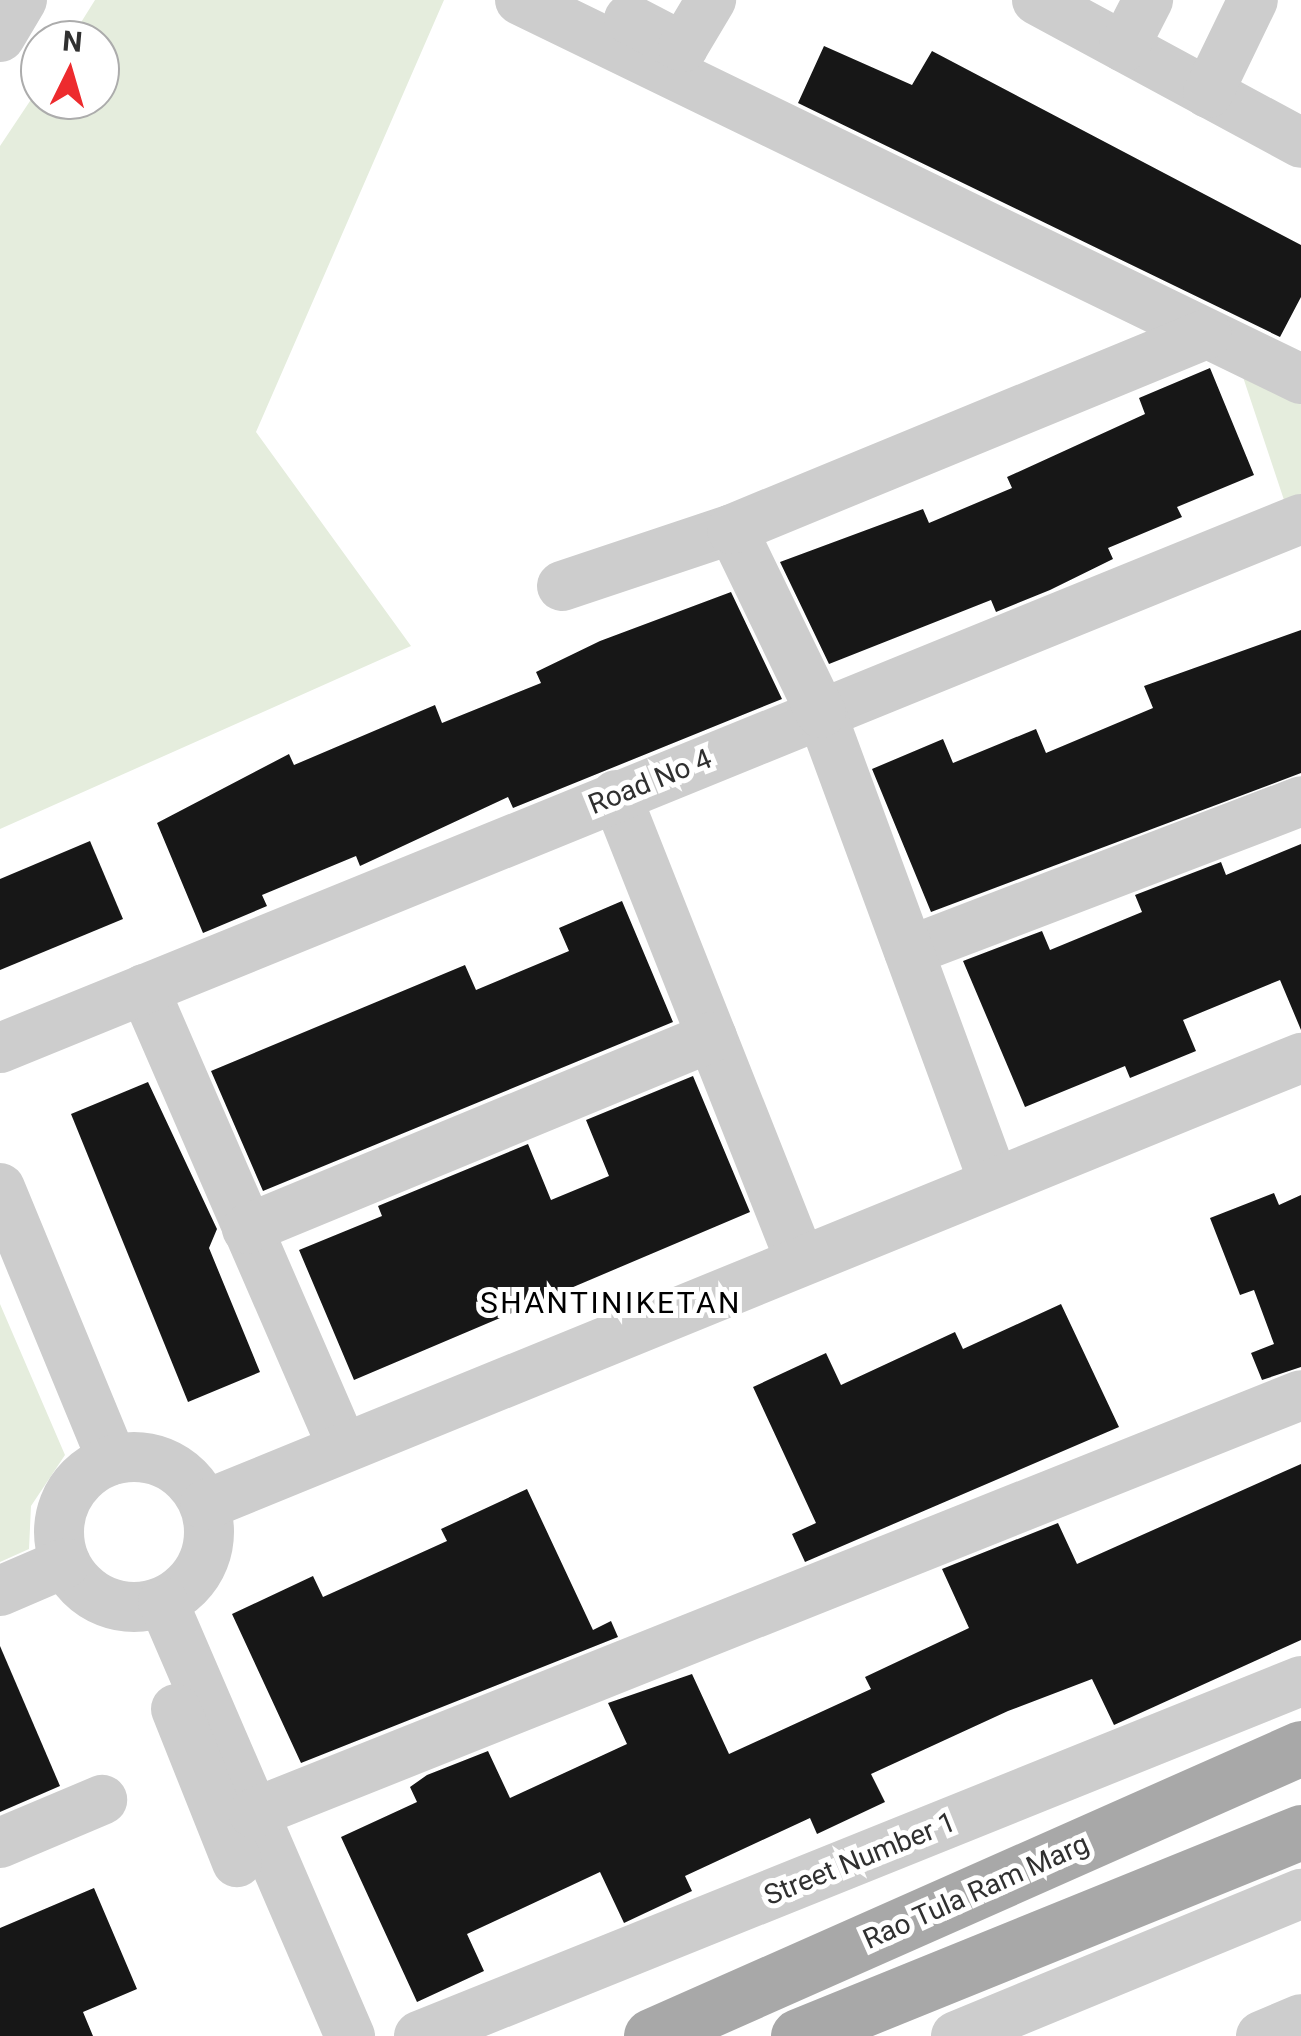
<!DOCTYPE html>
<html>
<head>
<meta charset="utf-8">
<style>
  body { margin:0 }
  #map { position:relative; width:1301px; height:2036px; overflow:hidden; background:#fff; font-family:Roboto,sans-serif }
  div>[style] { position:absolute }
  .green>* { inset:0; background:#e5eddd }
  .building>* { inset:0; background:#171717 }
  .minor>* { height:50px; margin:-25px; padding:0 25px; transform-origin:25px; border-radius:25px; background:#cdcdcd }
  .minor>.ring { margin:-25px; padding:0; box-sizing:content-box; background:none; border:50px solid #cdcdcd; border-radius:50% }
  .major>* { height:55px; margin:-27.5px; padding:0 27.5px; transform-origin:27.5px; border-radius:27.5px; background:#a8a8a8 }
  span { translate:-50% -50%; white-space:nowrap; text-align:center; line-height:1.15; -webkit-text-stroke:10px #fff; paint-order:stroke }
  .street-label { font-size:28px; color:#303030 }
  .neighbourhood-label { font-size:30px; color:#000; letter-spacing:2.5px }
  .north { position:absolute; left:20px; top:20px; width:100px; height:100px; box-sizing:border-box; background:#fff; border:2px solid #acacac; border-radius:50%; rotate:5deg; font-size:28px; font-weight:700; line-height:40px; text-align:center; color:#303030 }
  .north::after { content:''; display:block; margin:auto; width:35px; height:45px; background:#ed2b2e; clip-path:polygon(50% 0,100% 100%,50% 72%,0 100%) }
</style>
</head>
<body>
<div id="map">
  <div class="green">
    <div style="clip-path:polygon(95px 0,444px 0,256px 432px,411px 646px,0 829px,0 146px,40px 86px,40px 100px,100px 100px,100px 40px,70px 40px)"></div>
    <div style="clip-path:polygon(1238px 362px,1301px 397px,1301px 495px,1285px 503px)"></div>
    <div style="clip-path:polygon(0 1304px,65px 1455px,31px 1506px,29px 1549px,0 1562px)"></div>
  </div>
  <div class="building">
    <div style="clip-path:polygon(824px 46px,912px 85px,932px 51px,1301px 245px,1301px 297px,1280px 337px,798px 103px)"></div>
    <div style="clip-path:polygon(1210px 368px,1254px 475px,1177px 507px,1182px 517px,1108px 548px,1113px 559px,1050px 590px,996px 612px,991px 600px,829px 664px,780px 562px,923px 509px,929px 523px,1012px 488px,1007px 477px,1145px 414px,1139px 398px)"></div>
    <div style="clip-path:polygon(731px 592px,782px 699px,513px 808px,508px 797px,360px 866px,356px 856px,262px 895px,267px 906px,203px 933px,157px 823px,289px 754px,294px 765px,435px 705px,442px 723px,541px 683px,536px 672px,600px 641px)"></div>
    <div style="clip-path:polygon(1301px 630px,1301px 773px,931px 912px,872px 769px,943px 739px,953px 763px,1036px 729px,1046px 753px,1153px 708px,1144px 686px)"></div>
    <div style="clip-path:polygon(90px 841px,123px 919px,0 970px,0 879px)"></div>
    <div style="clip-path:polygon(1301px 844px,1301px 1030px,1280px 980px,1183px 1020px,1196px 1051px,1130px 1078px,1125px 1066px,1025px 1107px,963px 961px,1042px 931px,1050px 950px,1142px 912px,1135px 895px,1221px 862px,1226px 875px)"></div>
    <div style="clip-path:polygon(622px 901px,673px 1022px,263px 1191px,211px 1071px,465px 965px,476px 990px,569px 951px,559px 928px)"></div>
    <div style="clip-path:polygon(693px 1076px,750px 1212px,354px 1380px,299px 1250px,382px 1216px,378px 1206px,528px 1144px,551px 1200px,609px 1176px,586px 1120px)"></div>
    <div style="clip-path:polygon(148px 1082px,217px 1229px,209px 1248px,260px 1372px,188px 1402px,71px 1114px)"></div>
    <div style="clip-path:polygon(1274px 1193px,1279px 1205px,1301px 1195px,1301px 1367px,1262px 1380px,1251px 1353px,1274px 1344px,1254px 1290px,1240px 1295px,1210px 1218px)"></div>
    <div style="clip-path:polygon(1061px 1304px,1119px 1427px,805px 1562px,792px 1534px,816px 1523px,753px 1387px,826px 1353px,841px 1385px,955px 1332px,963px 1349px)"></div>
    <div style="clip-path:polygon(1301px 1464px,1301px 1640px,1114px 1725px,1092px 1679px,1008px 1711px,871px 1774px,885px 1802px,817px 1834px,810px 1818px,685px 1876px,692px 1891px,624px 1923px,600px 1872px,467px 1934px,484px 1971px,417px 2002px,341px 1837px,417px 1802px,410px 1787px,427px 1775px,488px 1751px,510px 1798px,627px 1744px,608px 1703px,692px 1674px,729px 1754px,871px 1689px,865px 1677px,969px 1628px,942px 1569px,1058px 1523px,1077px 1564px)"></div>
    <div style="clip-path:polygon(527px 1489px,593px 1630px,611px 1621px,618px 1637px,301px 1763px,232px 1614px,313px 1576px,323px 1597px,447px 1541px,441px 1529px)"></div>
    <div style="clip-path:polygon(0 1646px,60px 1786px,0 1812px)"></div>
    <div style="clip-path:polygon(94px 1888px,137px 1989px,83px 2012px,93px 2036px,0 2036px,0 1928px)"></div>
  </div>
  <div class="minor">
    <div style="left:520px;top:0;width:868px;rotate:25.89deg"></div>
    <div style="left:1037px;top:0;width:300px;rotate:28.4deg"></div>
    <div style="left:629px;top:19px;width:61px;rotate:27.4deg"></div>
    <div style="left:683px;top:47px;width:55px;rotate:-59.2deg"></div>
    <div style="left:0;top:37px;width:43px;rotate:-59.3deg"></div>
    <div style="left:1124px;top:47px;width:53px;rotate:-62.9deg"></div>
    <div style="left:1208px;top:93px;width:103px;rotate:-64.2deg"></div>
    <div style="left:562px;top:586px;width:179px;rotate:-18.5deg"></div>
    <div style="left:616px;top:795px;width:499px;rotate:68.4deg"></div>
    <div style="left:909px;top:951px;width:420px;rotate:-20.9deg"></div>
    <div style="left:144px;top:989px;width:500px;rotate:66.56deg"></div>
    <div style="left:0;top:1048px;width:1404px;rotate:-22.13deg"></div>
    <div style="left:993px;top:1180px;width:498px;rotate:-110.2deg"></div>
    <div style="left:821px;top:713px;width:204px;rotate:-115.8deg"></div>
    <div style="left:732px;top:529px;width:513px;rotate:-22.36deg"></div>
    <div style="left:0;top:1188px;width:294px;rotate:67.6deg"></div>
    <div style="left:247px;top:1229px;width:503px;rotate:-22.44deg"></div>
    <div class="ring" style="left:59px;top:1457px;width:100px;height:100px"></div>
    <div style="left:205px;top:1505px;width:1184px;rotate:-22.19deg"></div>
    <div style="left:0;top:1591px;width:71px;rotate:-23.3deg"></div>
    <div style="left:163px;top:1602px;width:473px;rotate:66.7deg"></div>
    <div style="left:176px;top:1709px;width:165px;rotate:68.3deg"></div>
    <div style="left:254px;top:1813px;width:1127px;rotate:-21.76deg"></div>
    <div style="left:0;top:1843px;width:111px;rotate:-22.9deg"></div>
    <div style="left:419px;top:2036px;width:951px;rotate:-21.92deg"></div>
    <div style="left:956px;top:2036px;width:373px;rotate:-22.4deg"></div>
    <div style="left:1261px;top:2036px;width:43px;rotate:-23deg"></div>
  </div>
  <div class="major">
    <div style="left:651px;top:2036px;width:711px;rotate:-23.9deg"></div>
    <div style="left:798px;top:2036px;width:543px;rotate:-22.08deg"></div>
  </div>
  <div class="street-label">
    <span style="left:650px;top:782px;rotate:-22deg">Road No 4</span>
    <span style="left:860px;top:1859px;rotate:-22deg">Street Number 1</span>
    <span style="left:976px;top:1892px;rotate:-24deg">Rao Tula Ram Marg</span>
  </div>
  <div class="neighbourhood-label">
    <span style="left:611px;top:1303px">SHANTINIKETAN</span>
  </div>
  <div class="north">N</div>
</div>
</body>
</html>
